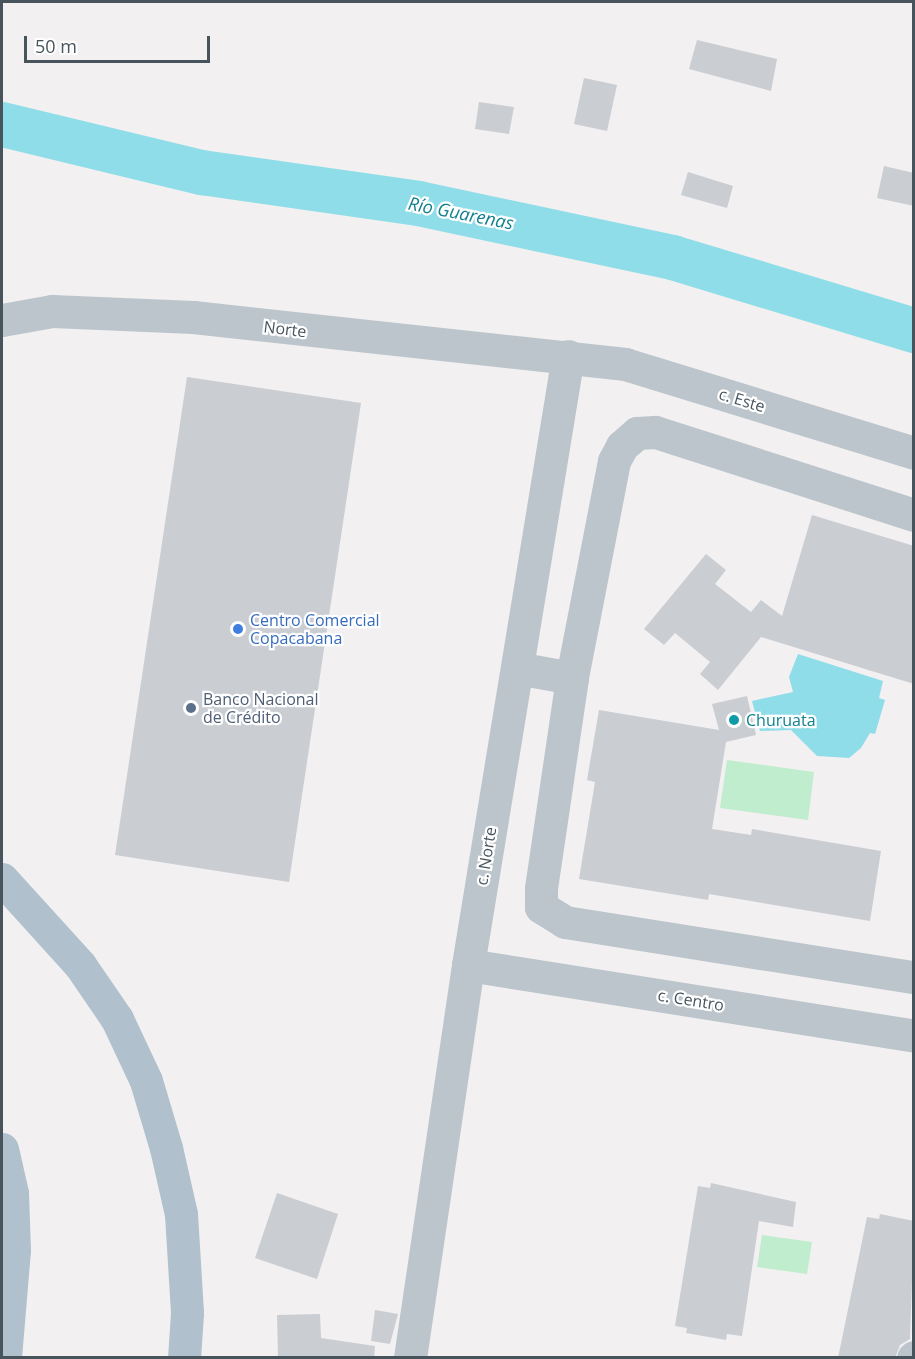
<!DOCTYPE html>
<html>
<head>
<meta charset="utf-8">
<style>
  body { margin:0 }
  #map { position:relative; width:915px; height:1359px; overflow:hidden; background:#f2f0f0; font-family:"Open Sans",sans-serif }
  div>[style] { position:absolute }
  .green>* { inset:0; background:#c0edce }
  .water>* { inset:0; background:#8fdde9 }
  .river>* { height:45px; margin:-22.5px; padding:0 22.5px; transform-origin:22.5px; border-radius:22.5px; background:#8fdde9 }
  .building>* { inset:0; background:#cacdd2 }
  .minor>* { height:33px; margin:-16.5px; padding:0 16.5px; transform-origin:16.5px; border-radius:16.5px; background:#bcc5cc }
  .major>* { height:33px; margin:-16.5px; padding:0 16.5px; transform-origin:16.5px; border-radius:16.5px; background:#b0c1cd }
  .dots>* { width:16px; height:16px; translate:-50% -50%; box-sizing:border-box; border:3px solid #fff; border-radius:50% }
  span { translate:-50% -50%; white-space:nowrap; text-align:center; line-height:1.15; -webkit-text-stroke:4.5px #fff; paint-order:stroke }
  .street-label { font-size:16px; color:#48545c }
  .shop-label { font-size:16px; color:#366cbe }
  .left { translate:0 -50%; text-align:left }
  .service-label { font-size:16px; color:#4e5e75 }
  .culture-label { font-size:16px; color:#0d838f }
  .water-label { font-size:18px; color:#127f8f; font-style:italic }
  .frame { position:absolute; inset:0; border:3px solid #48545c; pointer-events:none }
  .scale { position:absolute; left:24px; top:36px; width:186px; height:27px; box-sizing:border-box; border:3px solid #48545c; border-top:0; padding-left:8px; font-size:18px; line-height:21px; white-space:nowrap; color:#48545c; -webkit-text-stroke:4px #fff; paint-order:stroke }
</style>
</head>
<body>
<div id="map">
  <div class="green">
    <div style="clip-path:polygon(727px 760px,814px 772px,808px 820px,720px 808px)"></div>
    <div style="clip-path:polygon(762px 1235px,812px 1242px,807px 1274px,757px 1267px)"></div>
  </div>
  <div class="water">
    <div style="clip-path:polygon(798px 654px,883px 681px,879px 698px,885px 700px,875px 734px,870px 733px,861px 748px,849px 758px,817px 756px,791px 730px,760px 731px,752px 701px,793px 692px,789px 677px)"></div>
  </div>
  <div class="river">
    <div style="left:2px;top:124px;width:205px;rotate:13.6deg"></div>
    <div style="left:201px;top:172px;width:219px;rotate:8.1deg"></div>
    <div style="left:418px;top:203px;width:260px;rotate:12deg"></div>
    <div style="left:672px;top:257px;width:253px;rotate:16.8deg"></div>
  </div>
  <div class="building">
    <div style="clip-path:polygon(697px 40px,777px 59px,771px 91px,689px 69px)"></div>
    <div style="clip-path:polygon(584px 78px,617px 85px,607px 131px,574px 124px)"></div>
    <div style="clip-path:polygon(479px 102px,514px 107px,509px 134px,475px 129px)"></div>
    <div style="clip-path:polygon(884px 166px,914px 173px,914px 206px,877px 198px)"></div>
    <div style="clip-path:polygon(688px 172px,733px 186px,727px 208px,681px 195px)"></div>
    <div style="clip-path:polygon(187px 377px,361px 403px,289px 882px,115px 855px)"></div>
    <div style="clip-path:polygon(812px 515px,914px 546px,914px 684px,761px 637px,718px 690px,700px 674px,710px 662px,675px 633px,664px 645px,644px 629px,706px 554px,726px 570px,715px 584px,751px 612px,761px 600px,782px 616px)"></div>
    <div style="clip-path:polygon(747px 696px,756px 735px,726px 742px,712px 829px,751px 835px,752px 829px,881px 851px,870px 921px,709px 894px,708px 900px,579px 879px,595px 782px,587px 780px,599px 710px,719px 730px,712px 704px)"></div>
    <div style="clip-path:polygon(711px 1183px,796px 1202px,793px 1227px,759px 1221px,742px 1336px,727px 1334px,726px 1340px,686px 1333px,687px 1328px,675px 1326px,698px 1186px,710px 1188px)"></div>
    <div style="clip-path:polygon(277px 1193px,338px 1214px,317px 1279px,255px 1258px)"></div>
    <div style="clip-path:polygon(880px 1214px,914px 1221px,910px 1339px,900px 1345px,895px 1358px,838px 1358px,867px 1217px,879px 1219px)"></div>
    <div style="clip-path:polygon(375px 1310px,398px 1314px,390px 1344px,371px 1341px)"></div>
    <div style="clip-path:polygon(320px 1314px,321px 1338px,375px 1346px,374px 1358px,278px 1358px,277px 1315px)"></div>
  </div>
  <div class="minor">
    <div style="left:2px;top:320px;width:51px;rotate:-10.2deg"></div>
    <div style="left:52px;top:311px;width:141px;rotate:2.4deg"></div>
    <div style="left:193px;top:317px;width:435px;rotate:6.2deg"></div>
    <div style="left:625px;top:364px;width:302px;rotate:17.1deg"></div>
    <div style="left:914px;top:515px;width:272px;rotate:-162.2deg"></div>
    <div style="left:655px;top:432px;width:18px;rotate:177deg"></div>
    <div style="left:637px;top:433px;width:20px;rotate:139deg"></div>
    <div style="left:622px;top:446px;width:17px;rotate:118deg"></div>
    <div style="left:614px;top:461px;width:221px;rotate:101deg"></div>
    <div style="left:572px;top:678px;width:212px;rotate:98.4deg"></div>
    <div style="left:541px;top:888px;width:19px;rotate:90deg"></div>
    <div style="left:541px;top:907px;width:28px;rotate:32deg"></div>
    <div style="left:565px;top:922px;width:353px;rotate:9deg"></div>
    <div style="left:517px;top:668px;width:56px;rotate:10.3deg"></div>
    <div style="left:468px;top:965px;width:452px;rotate:9deg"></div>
    <div style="left:410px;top:1358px;width:397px;rotate:-81.6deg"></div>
    <div style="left:468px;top:965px;width:617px;rotate:-80.68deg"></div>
    <div style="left:913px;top:1358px;width:1px;rotate:-45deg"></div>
  </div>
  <div class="major">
    <div style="left:2px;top:879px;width:116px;rotate:47.8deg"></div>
    <div style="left:80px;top:965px;width:65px;rotate:55.6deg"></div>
    <div style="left:117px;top:1019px;width:68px;rotate:64.9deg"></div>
    <div style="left:146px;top:1081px;width:70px;rotate:73.4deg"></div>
    <div style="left:166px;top:1148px;width:68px;rotate:77.2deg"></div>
    <div style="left:181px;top:1214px;width:99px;rotate:86.5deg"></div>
    <div style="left:187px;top:1313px;width:45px;rotate:93.8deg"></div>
    <div style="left:2px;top:1149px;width:45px;rotate:77.2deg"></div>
    <div style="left:12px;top:1193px;width:57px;rotate:88deg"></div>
    <div style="left:14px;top:1250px;width:108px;rotate:94.8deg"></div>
  </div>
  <div class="dots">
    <div style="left:238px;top:629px;background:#3f7fe0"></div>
    <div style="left:191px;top:708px;background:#5c6f8a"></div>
    <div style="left:734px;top:720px;background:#0f9aa8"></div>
  </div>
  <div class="street-label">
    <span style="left:285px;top:329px;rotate:7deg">Norte</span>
    <span style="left:742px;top:400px;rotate:17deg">c. Este</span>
    <span style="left:486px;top:856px;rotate:-81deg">c. Norte</span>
    <span style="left:691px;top:1000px;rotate:9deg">c. Centro</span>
  </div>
  <div class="shop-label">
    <span class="left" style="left:250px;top:629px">Centro Comercial<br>Copacabana</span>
  </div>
  <div class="service-label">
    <span class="left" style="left:203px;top:708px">Banco Nacional<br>de Crédito</span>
  </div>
  <div class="culture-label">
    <span class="left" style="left:746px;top:720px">Churuata</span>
  </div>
  <div class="water-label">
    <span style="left:461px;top:213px;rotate:11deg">Río Guarenas</span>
  </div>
  <div class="frame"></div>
  <div class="scale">50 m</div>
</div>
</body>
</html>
